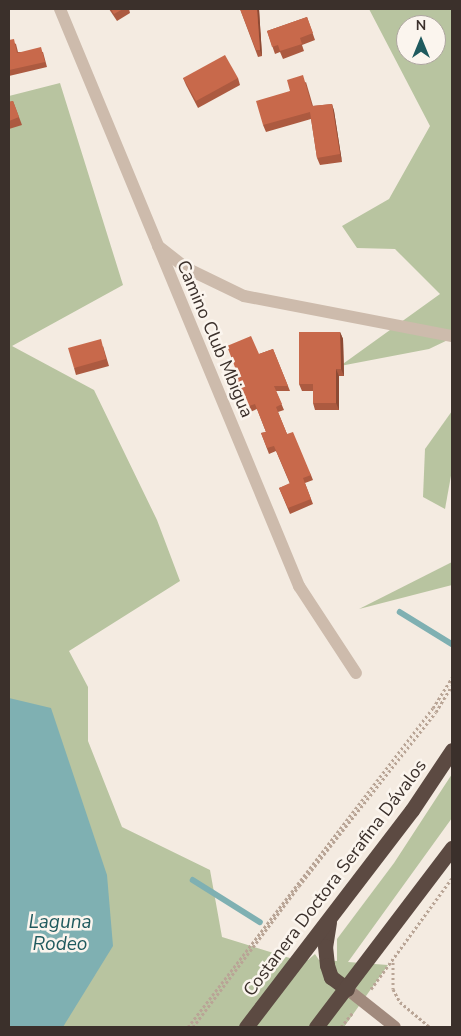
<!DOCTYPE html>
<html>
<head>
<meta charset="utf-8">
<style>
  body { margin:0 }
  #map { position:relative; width:461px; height:1036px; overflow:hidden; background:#f4ebe1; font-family:"Nunito Sans",sans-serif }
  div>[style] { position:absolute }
  .green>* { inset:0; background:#b8c4a0 }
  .water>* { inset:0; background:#7fb0b2 }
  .stream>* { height:5.5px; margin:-2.75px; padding:0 2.75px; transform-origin:2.75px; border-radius:2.75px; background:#7fb0b2 }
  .path>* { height:3px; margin-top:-1.5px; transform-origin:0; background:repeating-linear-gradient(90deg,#b9a596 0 2.5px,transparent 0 5px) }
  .street>* { height:12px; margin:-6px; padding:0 6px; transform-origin:6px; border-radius:6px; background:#cdbbac }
  .secondary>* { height:12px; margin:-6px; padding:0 6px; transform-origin:6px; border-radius:6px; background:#a18a7d }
  .highway>* { height:15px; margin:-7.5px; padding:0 7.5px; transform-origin:7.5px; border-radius:7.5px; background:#5c4a42 }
  .wall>* { inset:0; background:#ac5a40 }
  .shaded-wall>* { inset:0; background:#8c4a34 }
  .building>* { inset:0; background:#c8694b }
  span { translate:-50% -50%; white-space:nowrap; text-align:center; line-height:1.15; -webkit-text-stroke:5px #fbf5ee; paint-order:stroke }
  .street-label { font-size:18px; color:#3b302b }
  .water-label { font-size:19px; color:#1f5a5e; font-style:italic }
  .frame { position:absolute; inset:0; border:10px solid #3b302b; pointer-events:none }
  .north { position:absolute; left:396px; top:15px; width:50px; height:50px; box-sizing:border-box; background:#fbf5ee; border:1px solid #aea6a0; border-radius:50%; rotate:0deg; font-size:14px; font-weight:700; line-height:20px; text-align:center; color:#3b302b }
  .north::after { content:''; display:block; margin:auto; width:18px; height:22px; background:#1f5a5e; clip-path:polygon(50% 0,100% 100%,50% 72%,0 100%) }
</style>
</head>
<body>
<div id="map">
  <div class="green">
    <div style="clip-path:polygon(evenodd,369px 9px,452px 9px,452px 338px,429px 349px,340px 366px,440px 294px,395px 249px,357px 248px,342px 226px,389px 199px,430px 126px,369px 9px,406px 25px,436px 25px,436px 55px,406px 55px,406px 25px)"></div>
    <div style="clip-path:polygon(60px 83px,123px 285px,12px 346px,94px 390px,157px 520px,180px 581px,69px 651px,88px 687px,88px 741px,122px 827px,210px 870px,222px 937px,293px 959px,308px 960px,315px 954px,319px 960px,337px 961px,337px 939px,394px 863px,452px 774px,452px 818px,348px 962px,388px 965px,344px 1027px,9px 1027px,9px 96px)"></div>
    <div style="clip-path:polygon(452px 411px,452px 470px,445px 509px,423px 497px,425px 449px)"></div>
    <div style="clip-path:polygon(452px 562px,452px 585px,359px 609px)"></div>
  </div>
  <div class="water">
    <div style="clip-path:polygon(9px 698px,51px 708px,107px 875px,113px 946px,63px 1027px,9px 1027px)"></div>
  </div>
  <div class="stream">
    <div style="left:400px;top:612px;width:61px;rotate:31.6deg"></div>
    <div style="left:193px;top:880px;width:79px;rotate:32.1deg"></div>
  </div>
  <div class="path">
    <div style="left:393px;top:962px;width:27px;rotate:90deg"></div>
    <div style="left:393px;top:989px;width:15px;rotate:62deg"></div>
    <div style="left:400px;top:1002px;width:39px;rotate:40deg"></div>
    <div style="left:371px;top:989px;width:137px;rotate:-53.9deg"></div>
    <div style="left:188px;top:1027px;width:402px;rotate:-52.5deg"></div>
    <div style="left:433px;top:708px;width:36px;rotate:-58deg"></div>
    <div style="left:193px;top:1027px;width:176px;rotate:-53.1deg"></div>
    <div style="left:299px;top:886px;width:221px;rotate:-51.8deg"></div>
    <div style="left:436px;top:712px;width:31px;rotate:-59deg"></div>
    <div style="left:341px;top:1027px;width:19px;rotate:-51deg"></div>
  </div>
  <div class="street">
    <div style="left:60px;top:9px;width:625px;rotate:67.5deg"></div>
    <div style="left:299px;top:586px;width:104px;rotate:56.8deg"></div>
    <div style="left:158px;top:246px;width:36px;rotate:38deg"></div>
    <div style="left:186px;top:268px;width:64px;rotate:25.8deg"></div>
    <div style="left:244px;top:296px;width:212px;rotate:10.9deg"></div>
  </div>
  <div class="secondary">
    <div style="left:347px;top:989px;width:61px;rotate:38.4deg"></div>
  </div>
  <div class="highway">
    <div style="left:329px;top:922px;width:24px;rotate:99deg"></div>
    <div style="left:325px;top:946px;width:19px;rotate:84deg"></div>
    <div style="left:327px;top:965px;width:13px;rotate:72deg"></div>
    <div style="left:331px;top:977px;width:20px;rotate:37deg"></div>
    <div style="left:246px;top:1027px;width:273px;rotate:-52.6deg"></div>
    <div style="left:412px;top:810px;width:72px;rotate:-56.3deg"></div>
    <div style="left:316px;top:1027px;width:225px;rotate:-52.8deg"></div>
  </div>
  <div class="wall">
    <div style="clip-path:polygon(109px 9px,129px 9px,130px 13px,117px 21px)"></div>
    <div style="clip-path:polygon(240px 9px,259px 9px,262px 56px,258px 57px)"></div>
    <div style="clip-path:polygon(307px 17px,315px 40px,302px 45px,304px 51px,283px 59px,280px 52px,275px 54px,267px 31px)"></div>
    <div style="clip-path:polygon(9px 40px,16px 44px,18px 52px,43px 52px,47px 67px,9px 76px)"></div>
    <div style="clip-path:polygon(183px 78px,238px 78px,240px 85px,198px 108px,186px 85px)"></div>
    <div style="clip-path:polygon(306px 82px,313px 106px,332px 104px,334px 111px,342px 162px,320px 165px,317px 158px,311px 119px,266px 132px,263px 125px,290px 91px)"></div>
    <div style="clip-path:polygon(13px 101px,22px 125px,9px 129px,9px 102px)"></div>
    <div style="clip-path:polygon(340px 332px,343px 339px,344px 376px,339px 376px,339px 410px,315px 410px,313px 403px,313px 391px,302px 391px,299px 384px)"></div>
    <div style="clip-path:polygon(103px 346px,109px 366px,76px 375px,74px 368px)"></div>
    <div style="clip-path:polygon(273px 349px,290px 391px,276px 391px,284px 410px,278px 412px,287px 434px,311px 475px,313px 480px,305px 483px,313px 504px,290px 514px,279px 488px,290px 484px,276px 451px,269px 454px,261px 433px,266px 432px,257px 409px,248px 413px,232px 371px,236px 370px,259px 354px)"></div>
  </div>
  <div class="shaded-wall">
    <div style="clip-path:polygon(257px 9px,259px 9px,262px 56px,260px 50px)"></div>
    <div style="clip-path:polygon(332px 104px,334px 111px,342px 162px,340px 154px)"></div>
    <div style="clip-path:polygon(340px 332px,343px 339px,344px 376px,341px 369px)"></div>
    <div style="clip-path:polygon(336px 369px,339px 376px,339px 410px,336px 403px)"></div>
  </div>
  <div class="building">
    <div style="clip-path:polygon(111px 9px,123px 9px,114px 14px)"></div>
    <div style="clip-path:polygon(240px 9px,257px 9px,260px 50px,256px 50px)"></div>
    <div style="clip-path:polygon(307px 17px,313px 33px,300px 38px,302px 44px,280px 51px,278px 45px,272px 47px,267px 31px)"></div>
    <div style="clip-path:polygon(14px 39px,17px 53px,41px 47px,45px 62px,9px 70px,9px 40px)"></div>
    <div style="clip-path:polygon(225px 55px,238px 78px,196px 101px,183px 78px)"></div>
    <div style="clip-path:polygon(303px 75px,312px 106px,332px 104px,340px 154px,317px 158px,310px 112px,263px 125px,256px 101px,290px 91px,287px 80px)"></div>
    <div style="clip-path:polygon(13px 101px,19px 117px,9px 121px,9px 102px)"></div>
    <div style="clip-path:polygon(299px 332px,340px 332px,341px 369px,336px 369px,336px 403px,313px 403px,313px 384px,299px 384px)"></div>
    <div style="clip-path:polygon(251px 336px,259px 354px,273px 349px,288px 386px,274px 386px,282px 404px,276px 407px,287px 434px,293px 432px,311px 475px,303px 478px,311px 499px,288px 508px,279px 488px,290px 483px,274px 446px,267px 448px,261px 433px,266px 432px,255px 404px,246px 407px,232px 371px,236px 370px,227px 346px)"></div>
    <div style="clip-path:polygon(101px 339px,106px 359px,74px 368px,68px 348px)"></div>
  </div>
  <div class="street-label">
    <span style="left:215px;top:339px;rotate:67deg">Camino Club Mbigua</span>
    <span style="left:335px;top:878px;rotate:-53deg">Costanera Doctora Serafina Dávalos</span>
  </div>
  <div class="water-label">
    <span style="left:60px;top:934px">Laguna<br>Rodeo</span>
  </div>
  <div class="frame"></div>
  <div class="north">N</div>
</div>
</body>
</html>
